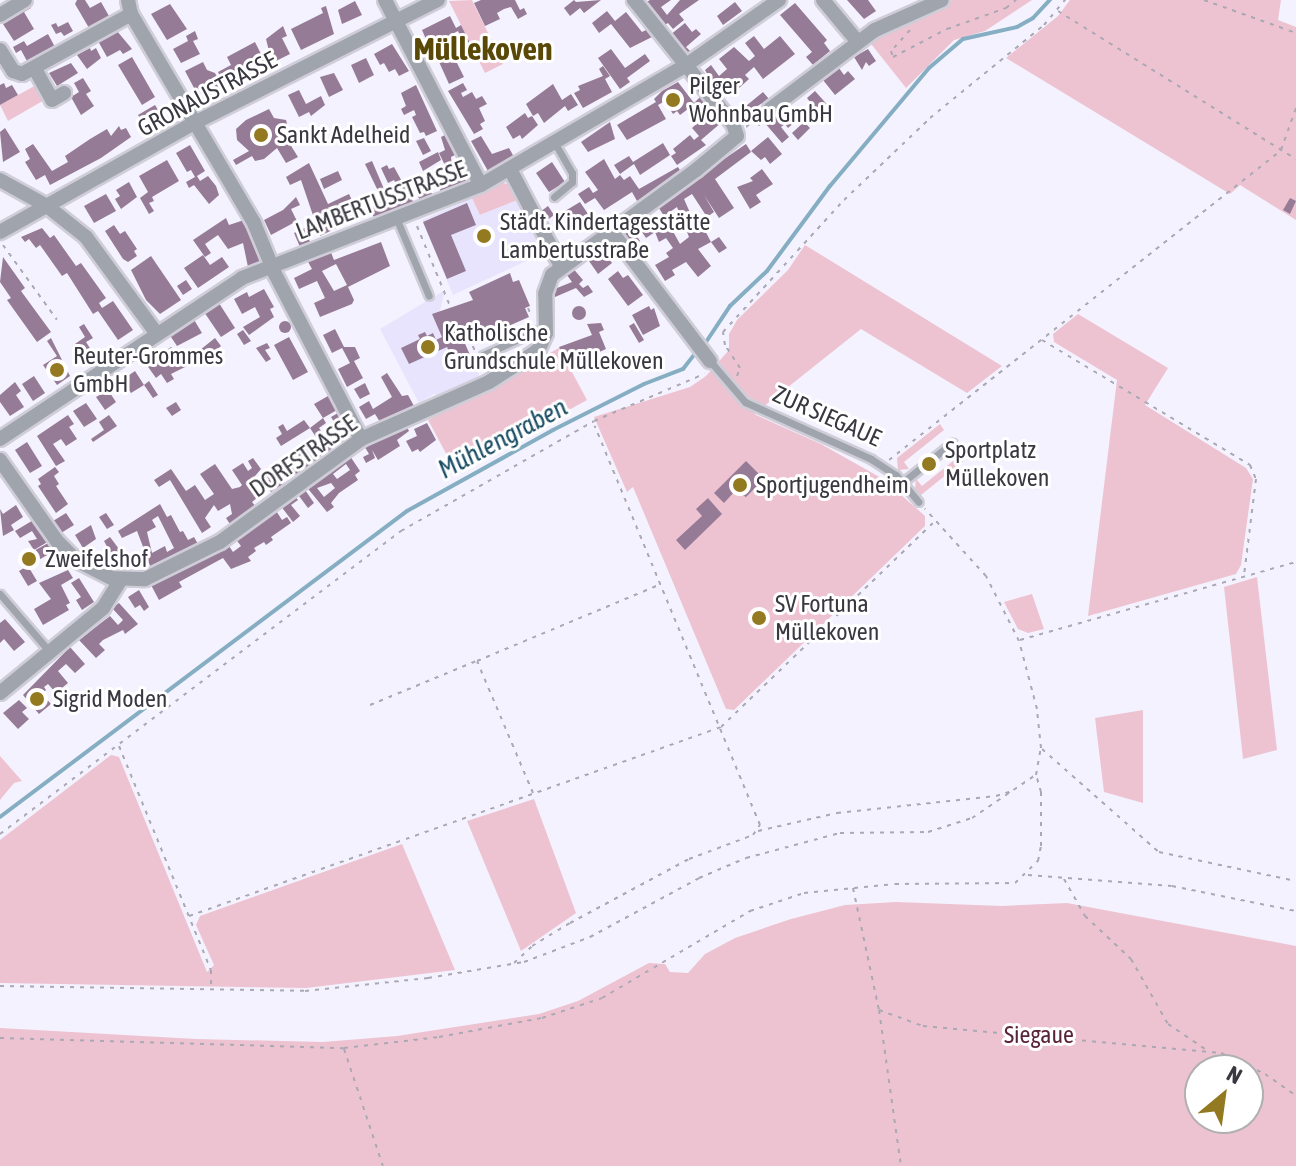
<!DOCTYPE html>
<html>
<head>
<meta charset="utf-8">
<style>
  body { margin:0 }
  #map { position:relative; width:1296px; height:1166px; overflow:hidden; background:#f4f2fe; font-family:"Asap Condensed",sans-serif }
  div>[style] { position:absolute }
  .built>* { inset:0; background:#e9e4fe }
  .green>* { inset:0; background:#eec3d1 }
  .stream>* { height:4px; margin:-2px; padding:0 2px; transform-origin:2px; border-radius:2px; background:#85aec2 }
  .building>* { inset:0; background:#967b97 }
  .round { border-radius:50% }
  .path>* { height:2px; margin-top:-1px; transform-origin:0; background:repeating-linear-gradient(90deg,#aaa8b3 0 4px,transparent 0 10px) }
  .roads { filter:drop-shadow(2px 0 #cfcdd8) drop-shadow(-2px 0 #cfcdd8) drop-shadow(0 2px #cfcdd8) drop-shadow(0 -2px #cfcdd8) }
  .lane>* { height:7px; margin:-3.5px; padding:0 3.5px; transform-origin:3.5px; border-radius:3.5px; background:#a0a4ac }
  .street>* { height:14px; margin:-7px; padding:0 7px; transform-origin:7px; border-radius:7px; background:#a0a4ac }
  .dots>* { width:22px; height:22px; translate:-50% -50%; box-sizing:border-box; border:4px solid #fff; border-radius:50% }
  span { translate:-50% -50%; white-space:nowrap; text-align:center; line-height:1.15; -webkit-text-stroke:6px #fff; paint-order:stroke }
  .poi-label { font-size:24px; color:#39373f }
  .left { translate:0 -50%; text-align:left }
  .street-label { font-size:24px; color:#39373f }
  .park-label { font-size:24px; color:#592439 }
  .water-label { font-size:26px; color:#194d64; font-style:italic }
  .district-label { font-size:32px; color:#5a4807; font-weight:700 }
  .north { position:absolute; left:1184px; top:1054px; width:80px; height:80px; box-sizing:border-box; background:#fff; border:2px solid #b0afb2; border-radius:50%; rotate:29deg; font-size:22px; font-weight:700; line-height:32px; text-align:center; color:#39373f }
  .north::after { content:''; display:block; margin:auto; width:28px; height:36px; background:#937920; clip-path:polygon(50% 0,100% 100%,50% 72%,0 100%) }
</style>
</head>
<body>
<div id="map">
  <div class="built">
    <div style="clip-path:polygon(472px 198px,481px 215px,520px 199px,548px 251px,453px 295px,422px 220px)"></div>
    <div style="clip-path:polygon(445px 290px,440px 311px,451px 334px,459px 331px,481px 379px,439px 397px,434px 394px,419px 403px,380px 329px)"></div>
  </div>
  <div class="green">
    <div style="clip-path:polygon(472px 0,503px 64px,485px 73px,449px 1px)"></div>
    <div style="clip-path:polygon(952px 0,1032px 0,985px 31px,954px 40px,906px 88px,868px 40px)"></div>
    <div style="clip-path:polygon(1070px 0,1281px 0,1278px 20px,1296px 27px,1296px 220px,1240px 185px,1230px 194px,1006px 58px,1058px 16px)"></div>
    <div style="clip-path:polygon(38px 84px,46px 99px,8px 121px,0 105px)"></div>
    <div style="clip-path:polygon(501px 182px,513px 186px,520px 199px,480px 215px,472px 198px)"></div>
    <div style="clip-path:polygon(805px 245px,1002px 366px,967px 393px,861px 329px,763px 407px,741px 391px,734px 395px,756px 415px,821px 444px,883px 479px,925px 516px,925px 526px,734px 710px,726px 709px,633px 487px,627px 492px,594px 417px,690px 387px,706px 376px,729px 350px,729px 334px,737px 320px,788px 270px)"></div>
    <div style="clip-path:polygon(1078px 314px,1168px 368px,1145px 405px,1246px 468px,1253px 479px,1241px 565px,1236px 574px,1088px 616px,1117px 380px,1054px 342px,1053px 334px)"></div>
    <div style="clip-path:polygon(559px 348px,587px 400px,456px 472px,428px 420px)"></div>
    <div style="clip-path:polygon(940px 424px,944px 430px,904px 462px,909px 469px,898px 470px,897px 458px)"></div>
    <div style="clip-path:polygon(963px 453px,967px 458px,921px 495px,915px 489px,916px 479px,922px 486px)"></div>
    <div style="clip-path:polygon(1257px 577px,1277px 750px,1243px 759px,1224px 587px)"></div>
    <div style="clip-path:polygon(1032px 594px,1044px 629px,1028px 633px,1018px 629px,1004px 602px)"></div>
    <div style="clip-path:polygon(1143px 710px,1143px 803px,1104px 792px,1095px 718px)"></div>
    <div style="clip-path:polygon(111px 755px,119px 757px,207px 972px,214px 965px,196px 925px,200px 916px,402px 844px,455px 970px,306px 988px,0 983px,0 840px)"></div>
    <div style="clip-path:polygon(0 756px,22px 781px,14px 783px,0 800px)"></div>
    <div style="clip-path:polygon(534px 799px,576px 913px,521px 951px,467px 821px)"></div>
    <div style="clip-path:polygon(evenodd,896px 902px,1002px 906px,1067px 903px,1296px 946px,1296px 1166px,0 1166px,0 1028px,196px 1039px,323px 1042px,397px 1036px,539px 1014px,578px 1001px,649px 963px,665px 964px,670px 972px,688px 973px,705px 954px,735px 938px,791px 919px,845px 905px,896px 902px,1248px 1070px,1248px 1118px,1200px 1118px,1200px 1070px,1248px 1070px)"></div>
  </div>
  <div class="stream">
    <div style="left:704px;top:345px;width:47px;rotate:-56.3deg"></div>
    <div style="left:730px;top:306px;width:51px;rotate:-43.4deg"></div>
    <div style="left:767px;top:271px;width:106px;rotate:-53.5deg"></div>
    <div style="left:830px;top:186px;width:154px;rotate:-50deg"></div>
    <div style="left:929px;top:68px;width:45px;rotate:-40.5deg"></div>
    <div style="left:963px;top:39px;width:55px;rotate:-12.5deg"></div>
    <div style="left:1017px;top:27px;width:18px;rotate:-29deg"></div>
    <div style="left:1033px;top:18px;width:25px;rotate:-47deg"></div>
    <div style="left:0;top:817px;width:509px;rotate:-36.94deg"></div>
    <div style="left:407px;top:511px;width:167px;rotate:-29deg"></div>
    <div style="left:553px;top:430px;width:102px;rotate:-26.8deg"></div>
    <div style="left:644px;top:384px;width:42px;rotate:-21deg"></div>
    <div style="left:683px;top:369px;width:23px;rotate:-52deg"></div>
  </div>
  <div class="building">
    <div style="clip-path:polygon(77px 0,85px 0,90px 8px,101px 2px,109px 16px,89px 28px,75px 4px)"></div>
    <div style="clip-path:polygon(481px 0,515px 0,520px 10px,524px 8px,527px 14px,518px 19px,511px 7px,504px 9px,497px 13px,500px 19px,485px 26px,474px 3px)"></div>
    <div style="clip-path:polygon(574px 0,576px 2px,601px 0,584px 13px,580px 8px,570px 16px,564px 8px)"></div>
    <div style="clip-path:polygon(650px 0,671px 0,661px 7px,667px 15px,680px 0,699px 0,679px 14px,684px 20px,673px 29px,668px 23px,663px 26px,645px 3px)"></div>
    <div style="clip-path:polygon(847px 0,868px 0,876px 11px,864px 19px)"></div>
    <div style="clip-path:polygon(355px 1px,362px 15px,342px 24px,338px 10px)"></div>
    <div style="clip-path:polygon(735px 2px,742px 11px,723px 25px,717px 16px)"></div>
    <div style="clip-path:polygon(28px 3px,31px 8px,24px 12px,34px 29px,14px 41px,3px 24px,19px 14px,17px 10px)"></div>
    <div style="clip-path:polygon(795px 3px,827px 40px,824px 43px,830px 51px,813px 65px,806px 57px,812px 52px,780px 15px)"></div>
    <div style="clip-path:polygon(170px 4px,187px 29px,167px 40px,151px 14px)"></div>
    <div style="clip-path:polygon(326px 6px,334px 34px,301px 50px,291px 29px,323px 13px,321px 8px)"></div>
    <div style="clip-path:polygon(607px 11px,615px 21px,626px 12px,642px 32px,646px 30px,652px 37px,630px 48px,611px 24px,599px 33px,592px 23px)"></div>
    <div style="clip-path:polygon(450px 16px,456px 28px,461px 25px,470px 43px,465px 45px,458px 31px,429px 46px,422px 30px)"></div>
    <div style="clip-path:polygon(68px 22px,73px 31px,64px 36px,61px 32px,56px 34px,51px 25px,56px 23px,58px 27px)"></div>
    <div style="clip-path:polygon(685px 23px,692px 32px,696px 29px,701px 34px,686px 47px,690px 51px,684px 55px,670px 35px)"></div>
    <div style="clip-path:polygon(283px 26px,287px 36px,282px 38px,290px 54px,272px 63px,266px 39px)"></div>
    <div style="clip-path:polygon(117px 31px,132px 49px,123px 54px,120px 50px,107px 57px,98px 41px)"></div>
    <div style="clip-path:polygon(195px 31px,198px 39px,193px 41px,200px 54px,181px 63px,173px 49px,188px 41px,186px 36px)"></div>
    <div style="clip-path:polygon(48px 34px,55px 47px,28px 63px,21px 50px,16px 53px,13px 47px,24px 41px,27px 46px)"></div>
    <div style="clip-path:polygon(754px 36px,764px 49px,780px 36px,795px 54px,763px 79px,754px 67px,745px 75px,749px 79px,737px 90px,733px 85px,720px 97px,705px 70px,711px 65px,719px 76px,727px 69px,719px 59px,734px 47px,749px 61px,755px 56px,745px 43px)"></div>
    <div style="clip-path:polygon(255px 42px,267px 66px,246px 80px,241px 68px,234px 71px,236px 76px,223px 82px,218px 72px,231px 65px,227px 57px)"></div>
    <div style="clip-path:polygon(392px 44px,409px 71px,399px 76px,395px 69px,389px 72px,384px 63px,380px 65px,374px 54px)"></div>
    <div style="clip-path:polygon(90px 48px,91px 51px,96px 48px,101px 58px,87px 69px,77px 55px)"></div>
    <div style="clip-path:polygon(444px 49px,451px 63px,456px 61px,464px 77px,449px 84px,435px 53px)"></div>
    <div style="clip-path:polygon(611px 49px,625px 68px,645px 54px,650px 61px,627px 78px,630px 82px,620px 89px,598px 58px)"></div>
    <div style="clip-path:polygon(868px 49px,876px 61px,869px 66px,866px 62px,862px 70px,854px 57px)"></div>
    <div style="clip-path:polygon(132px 57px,155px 97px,142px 105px,118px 65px)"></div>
    <div style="clip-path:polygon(366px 58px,374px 75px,359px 83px,351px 65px)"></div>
    <div style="clip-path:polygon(203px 62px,207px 70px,215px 73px,224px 90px,201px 101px,185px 71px)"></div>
    <div style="clip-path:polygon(71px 63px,78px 73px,57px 86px,49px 73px)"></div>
    <div style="clip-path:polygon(603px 66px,610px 76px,605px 79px,612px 92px,583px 108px,574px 93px,580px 90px,578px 86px,603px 76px,599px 69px)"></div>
    <div style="clip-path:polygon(839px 68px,844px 75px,848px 71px,855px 79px,835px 95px,823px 80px)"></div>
    <div style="clip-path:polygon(334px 73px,343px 90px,329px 97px,320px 77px)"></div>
    <div style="clip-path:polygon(83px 78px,91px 91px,86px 94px,94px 106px,81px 115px,71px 97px,79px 92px,74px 83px)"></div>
    <div style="clip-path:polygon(678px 82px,694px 103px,701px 96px,722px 122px,701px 140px,706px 145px,677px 165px,671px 156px,676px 153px,673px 149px,690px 135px,694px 140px,699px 136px,692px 128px,704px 117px,698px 111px,693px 115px,688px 109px,680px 115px,677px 111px,673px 114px,665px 101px,658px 105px,666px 119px,627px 140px,617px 125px,656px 102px,654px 99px,662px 91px)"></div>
    <div style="clip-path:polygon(4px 83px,6px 88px,12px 85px,18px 95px,0 105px,0 85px)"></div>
    <div style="clip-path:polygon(463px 83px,467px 90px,461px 93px,463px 97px,472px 92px,476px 99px,482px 96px,487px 104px,479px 108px,485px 121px,480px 124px,483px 129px,474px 134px,448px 91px)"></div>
    <div style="clip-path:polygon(553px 84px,562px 100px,571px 94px,578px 105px,568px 111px,565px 106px,544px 123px,538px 113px,533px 116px,526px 104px)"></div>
    <div style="clip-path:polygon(416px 85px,437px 131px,426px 136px,424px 132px,420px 133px,412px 117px,416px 115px,414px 110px,404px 115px,401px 109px,406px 106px,401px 93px)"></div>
    <div style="clip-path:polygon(299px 90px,306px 104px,321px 96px,325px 105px,311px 116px,309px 112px,299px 117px,288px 95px)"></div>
    <div style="clip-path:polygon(815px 91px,832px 110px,814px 124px,805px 113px,813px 106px,807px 98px)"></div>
    <div style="clip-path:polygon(763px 92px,769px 99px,748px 112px,753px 117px,743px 125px,735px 115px)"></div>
    <div style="clip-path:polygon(155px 105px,166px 123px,149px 133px,138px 115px)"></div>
    <div style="clip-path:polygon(785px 107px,796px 121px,788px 128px,785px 124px,781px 127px,789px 137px,782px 143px,764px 122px,759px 126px,756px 122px,768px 111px,773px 117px)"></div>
    <div style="clip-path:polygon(269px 109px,274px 118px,286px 120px,288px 127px,283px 133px,298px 157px,286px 163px,277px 148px,264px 159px,255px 161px,252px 156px,236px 165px,233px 160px,249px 151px,237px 140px,236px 129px,246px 120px)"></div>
    <div style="clip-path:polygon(525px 113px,528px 118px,532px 116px,538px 125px,522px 139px,520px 135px,513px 139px,506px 127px)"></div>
    <div style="clip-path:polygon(610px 122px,615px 139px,588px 152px,581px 142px)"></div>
    <div style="clip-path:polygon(804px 122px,810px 128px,798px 140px,792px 133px)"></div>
    <div style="clip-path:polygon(119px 126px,121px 130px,126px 128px,131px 137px,101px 158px,50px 185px,45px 175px,36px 180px,25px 162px,30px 159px,25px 149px,33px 144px,52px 171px,68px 162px,65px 156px,90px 139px,107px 129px,111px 136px)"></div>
    <div style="clip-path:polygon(5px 128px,20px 152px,3px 162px,0 132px)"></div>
    <div style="clip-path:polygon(449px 133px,459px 153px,451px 157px,452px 165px,456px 174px,461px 171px,467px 183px,442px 194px,433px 176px,440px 173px,445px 183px,452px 180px,439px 153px,445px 150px,441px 137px)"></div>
    <div style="clip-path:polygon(481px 136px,492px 154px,509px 148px,514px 157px,488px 171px,471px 141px)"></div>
    <div style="clip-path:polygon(768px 137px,782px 154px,770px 164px,765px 157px,761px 160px,751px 151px)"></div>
    <div style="clip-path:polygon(424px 138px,431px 151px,423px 155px,416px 141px)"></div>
    <div style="clip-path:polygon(663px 143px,670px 155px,640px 175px,634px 164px,620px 174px,614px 165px,629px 156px,633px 162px)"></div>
    <div style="clip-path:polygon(746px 144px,751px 152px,715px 179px,734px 208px,719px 218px,704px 195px,714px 212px,707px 217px,692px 194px,684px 199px,695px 224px,700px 221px,711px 242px,698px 249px,711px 266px,698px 277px,686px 262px,672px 270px,675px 275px,665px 281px,655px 265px,669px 257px,666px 253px,673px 248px,666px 238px,659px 242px,655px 232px,646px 238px,640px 229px,634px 232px,640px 241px,630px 248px,624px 229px,646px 212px,653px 227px,666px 219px,680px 244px,689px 237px,677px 207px,664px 216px,657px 205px)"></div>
    <div style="clip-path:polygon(190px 145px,205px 171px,197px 176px,200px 181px,208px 176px,216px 186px,219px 195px,209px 204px,194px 185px,189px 188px,186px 182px,195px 177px,191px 170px,187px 172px,176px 153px)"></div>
    <div style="clip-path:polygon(438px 152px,441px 160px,423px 171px,419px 162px)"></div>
    <div style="clip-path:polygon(604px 159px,615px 179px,620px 175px,624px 180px,630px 176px,639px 189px,678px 167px,683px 175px,637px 201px,632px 192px,604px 210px,595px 198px,585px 204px,578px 194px,589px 187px,593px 193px,598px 190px,585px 172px)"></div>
    <div style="clip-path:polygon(167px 160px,179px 181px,152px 197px,154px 201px,149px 203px,154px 211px,149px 214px,140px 198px,148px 192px,139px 176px)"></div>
    <div style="clip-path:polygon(372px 161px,384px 189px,378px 191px,365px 164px)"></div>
    <div style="clip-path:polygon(552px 162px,565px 182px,549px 192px,536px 173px)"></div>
    <div style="clip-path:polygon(309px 163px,328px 204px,349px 194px,358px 213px,350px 216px,347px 223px,320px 236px,301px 180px,290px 185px,286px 177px)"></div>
    <div style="clip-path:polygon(387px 165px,389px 169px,394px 167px,415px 205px,374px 218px,369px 205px,394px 194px,397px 201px,403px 198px,394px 180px,388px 183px,381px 168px)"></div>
    <div style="clip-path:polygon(762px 169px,773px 184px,756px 195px,761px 202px,750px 209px,737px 187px,753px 181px,750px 178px)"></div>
    <div style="clip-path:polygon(338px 171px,342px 180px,324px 189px,320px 179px)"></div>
    <div style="clip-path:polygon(419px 175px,423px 188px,428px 186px,434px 198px,421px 203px,410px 179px)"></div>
    <div style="clip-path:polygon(129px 182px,137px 197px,121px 209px,115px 199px,120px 196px,116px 190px)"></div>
    <div style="clip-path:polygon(106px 194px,116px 211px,94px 223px,84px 206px)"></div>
    <div style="clip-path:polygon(296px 197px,300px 205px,291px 209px,297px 221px,271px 235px,264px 220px,283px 210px)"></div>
    <div style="clip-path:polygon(1290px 198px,1296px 201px,1290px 214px,1283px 210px)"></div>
    <div style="clip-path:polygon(580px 202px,592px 220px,577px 230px,565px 219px,568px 217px,565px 211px)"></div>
    <div style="clip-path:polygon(467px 203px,476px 225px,451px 235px,466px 271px,447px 279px,423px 222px)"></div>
    <div style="clip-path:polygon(548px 206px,554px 215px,546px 221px,540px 212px)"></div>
    <div style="clip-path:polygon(226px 218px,229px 225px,244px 220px,261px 262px,248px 267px,243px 243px,228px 249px,218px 235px,205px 244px,211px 253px,205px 257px,193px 240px)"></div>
    <div style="clip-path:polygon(114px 225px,120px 234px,125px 231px,137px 249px,134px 251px,137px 256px,128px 262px,123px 259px,105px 231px)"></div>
    <div style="clip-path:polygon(42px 228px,50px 238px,54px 235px,76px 266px,81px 263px,106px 298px,99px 303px,102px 308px,113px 301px,133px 330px,118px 340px,98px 311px,93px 314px,67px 273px,62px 276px,40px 245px,36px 248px,29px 239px,25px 242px,21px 237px)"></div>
    <div style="clip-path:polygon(305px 228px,310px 242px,300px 247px,294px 233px)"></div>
    <div style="clip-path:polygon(719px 237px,727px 248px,719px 253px,711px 242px)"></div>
    <div style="clip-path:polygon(evenodd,381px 242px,390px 266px,348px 287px,354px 300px,352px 304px,320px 317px,314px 303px,325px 298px,317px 281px,299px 289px,294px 278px,312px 269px,307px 260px,330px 250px,334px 260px,381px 242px,336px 264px,347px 285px,334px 291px,322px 271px,336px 264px)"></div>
    <div style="clip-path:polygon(603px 250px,612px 263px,598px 274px,589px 261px)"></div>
    <div style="clip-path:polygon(203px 255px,210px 265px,222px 257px,229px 267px,198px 288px,184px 268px)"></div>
    <div style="clip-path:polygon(151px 256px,181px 300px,160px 314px,146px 300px,131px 270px)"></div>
    <div style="clip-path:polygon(3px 257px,25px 288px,21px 291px,51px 332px,37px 342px,7px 300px,11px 298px,0 282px)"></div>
    <div style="clip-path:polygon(571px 266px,583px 280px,579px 284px,583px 288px,588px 285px,593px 292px,584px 297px,576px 288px,555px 297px,552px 290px,572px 282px,564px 271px)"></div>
    <div style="clip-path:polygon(618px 271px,623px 278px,628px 275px,643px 295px,628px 306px,608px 279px)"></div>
    <div style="clip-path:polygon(510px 273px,513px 282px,519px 280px,530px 306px,525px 308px,529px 317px,475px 341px,472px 335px,463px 339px,470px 355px,454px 363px,447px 347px,409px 364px,401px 348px,420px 339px,418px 335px,425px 332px,427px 336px,433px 333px,436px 340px,442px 337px,432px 314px,473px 300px,469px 292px)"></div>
    <div style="clip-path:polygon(186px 280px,192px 289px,183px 295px,177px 286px)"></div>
    <div style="clip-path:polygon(264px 289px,274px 307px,270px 309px,274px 317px,249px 335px,243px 327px,260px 317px,255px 307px,242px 314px,234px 299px,247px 292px,249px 297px)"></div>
    <div style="clip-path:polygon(217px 300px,235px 328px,221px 337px,202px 309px)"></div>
    <div style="clip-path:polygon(649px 306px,651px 310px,654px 308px,660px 326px,643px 335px,632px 315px)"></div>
    <div class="round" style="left:572px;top:306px;width:14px;height:14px"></div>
    <div style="clip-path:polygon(193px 318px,202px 333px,177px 346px,169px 334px)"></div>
    <div class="round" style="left:279px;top:321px;width:12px;height:12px"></div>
    <div style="clip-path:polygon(601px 323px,604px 330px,599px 332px,606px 349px,568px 366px,559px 347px,592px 335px,587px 324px)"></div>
    <div style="clip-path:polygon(634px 323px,644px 340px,639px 343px,629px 326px)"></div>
    <div style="clip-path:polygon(84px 324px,93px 338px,86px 342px,95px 356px,83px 363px,72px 346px,85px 337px,79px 327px)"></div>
    <div style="clip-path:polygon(335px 329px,344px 347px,355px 347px,360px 358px,354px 361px,363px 378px,347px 387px,338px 369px,350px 363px,342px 348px,332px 353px,323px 335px)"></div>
    <div style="clip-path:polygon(243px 330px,251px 341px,244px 345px,237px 334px)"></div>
    <div style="clip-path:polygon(289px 337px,308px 372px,293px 380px,274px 345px)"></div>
    <div style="clip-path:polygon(51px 338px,70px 376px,57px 385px,43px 365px,57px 356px,47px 341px)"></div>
    <div style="clip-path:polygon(215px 338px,221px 346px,206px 358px,200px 350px)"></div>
    <div style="clip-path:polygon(267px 343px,270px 348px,265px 350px,271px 359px,266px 362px,256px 348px)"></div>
    <div style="clip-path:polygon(171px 347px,176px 353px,180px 350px,186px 353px,193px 363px,171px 374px,174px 379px,167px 383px,161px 374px,156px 378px,146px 364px,158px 355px,165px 365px,170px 362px,164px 352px)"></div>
    <div style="clip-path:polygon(135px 371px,144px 385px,149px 381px,158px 395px,153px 398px,144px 385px,131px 393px,122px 380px)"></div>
    <div style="clip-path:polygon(387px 373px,402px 396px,408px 395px,414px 406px,380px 422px,375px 414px,366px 419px,359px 407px,369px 401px,373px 409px,392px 397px,381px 377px)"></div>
    <div style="clip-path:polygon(34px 376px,45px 393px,33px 401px,22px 384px)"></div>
    <div style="clip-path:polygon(15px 382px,21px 391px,16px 395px,24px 407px,10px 416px,0 402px,0 395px)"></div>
    <div style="clip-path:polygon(365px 383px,370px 394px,360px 399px,354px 389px)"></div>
    <div style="clip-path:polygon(108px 390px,116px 402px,105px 410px,96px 397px)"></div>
    <div style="clip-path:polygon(328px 396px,337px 410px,323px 418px,314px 404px)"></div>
    <div style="clip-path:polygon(176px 402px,181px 410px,172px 416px,166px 408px)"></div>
    <div style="clip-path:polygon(86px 403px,97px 419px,84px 427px,73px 411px)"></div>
    <div style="clip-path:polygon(338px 413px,353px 437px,327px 454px,310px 428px,281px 446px,276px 438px,282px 434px,278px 427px,283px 424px,287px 431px,304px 420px,310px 428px,323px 418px,326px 423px,319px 428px,330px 444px,341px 433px,331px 417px)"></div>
    <div style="clip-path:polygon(68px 415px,74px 424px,69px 427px,77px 439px,66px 446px,61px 439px,53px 444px,65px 461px,56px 466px,37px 436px)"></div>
    <div style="clip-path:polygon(109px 415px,117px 426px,93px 442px,91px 439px,104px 430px,99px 422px)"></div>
    <div style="clip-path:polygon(427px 423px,436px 440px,420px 452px,418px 449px,412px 452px,406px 441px,417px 436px,414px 429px)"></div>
    <div style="clip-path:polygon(406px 425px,409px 431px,397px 440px,400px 446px,378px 460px,372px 450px,375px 458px,366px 463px,363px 457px,369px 454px,363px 444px)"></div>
    <div style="clip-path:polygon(309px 438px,321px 456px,301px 475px,299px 472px,290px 478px,284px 470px,300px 460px,297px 452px,307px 447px,304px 442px)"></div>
    <div style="clip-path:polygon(27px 442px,42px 466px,30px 473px,15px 450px)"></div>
    <div style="clip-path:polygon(evenodd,348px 453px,360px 471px,355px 475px,358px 480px,339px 493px,331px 503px,334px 507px,327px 512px,305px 485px,348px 453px,346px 464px,350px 470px,337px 479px,333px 474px,346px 464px,348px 453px,331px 483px,335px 488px,324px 497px,317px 488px,331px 483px)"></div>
    <div style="clip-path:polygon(253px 458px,261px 469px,249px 483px,258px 497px,252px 502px,258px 509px,232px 527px,226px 518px,232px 514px,230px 504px,218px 511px,214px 505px,205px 518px,211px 527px,202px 533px,170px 480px,159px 487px,154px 480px,171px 469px,186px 491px,195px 485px,205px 500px,214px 494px,200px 474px,215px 464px,232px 489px,240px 487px,242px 485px,232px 470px,243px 463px,248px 471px,252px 468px,248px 461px)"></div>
    <div style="clip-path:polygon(746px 461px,764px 479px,746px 497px,735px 491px,724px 503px,714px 493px)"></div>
    <div style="clip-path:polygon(55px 467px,59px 472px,54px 476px,59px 484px,56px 486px,68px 504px,56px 513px,38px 486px,41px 484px,38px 479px)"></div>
    <div style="clip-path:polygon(274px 467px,285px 483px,271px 492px,263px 483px,269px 480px,265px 473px)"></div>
    <div style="clip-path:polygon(303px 487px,314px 503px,308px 508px,296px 492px)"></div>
    <div style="clip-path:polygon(294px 495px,298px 500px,291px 505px,300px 516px,293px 522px,280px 505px)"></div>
    <div style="clip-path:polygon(708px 498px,722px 514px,685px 550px,676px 540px,702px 516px,696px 509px)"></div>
    <div style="clip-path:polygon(evenodd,160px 504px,167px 517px,171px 515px,180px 532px,183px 531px,188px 540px,194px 537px,198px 544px,151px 568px,148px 561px,134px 566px,132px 557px,145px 552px,137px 531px,122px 538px,118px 531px,160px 504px,158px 516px,174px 548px,167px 552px,165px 546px,152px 553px,147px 532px,156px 527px,152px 520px,158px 516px)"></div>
    <div style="clip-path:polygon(16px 505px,23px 517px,11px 525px,14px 530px,3px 536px,0 509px,3px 514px)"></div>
    <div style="clip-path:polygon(275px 509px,282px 520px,287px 517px,291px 523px,271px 537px,273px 540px,266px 545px,264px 542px,254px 548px,256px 551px,248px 557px,251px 561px,231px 569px,223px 558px,179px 582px,182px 587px,159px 600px,151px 585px,227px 543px,233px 552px,241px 546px,234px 537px)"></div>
    <div style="clip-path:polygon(66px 513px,74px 525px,61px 533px,53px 521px)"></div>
    <div style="clip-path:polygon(106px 513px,114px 525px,107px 529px,99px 517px)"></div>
    <div style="clip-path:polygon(35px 519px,49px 541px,34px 550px,28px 541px,37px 539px,32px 531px,20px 538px,15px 531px)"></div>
    <div style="clip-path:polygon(91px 525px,96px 539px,83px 548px,75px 535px)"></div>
    <div style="clip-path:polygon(110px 537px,125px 557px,122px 569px,108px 566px,111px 554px,104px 541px)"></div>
    <div style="clip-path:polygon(50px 542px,63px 560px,58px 565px,49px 554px,28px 566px,37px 581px,28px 586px,19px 571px,24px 568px,19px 559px)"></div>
    <div style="clip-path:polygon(68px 570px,73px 578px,61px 585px,70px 603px,66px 605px,69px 610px,43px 625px,34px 609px,51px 599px,39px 583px)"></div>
    <div style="clip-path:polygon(79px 578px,94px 602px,82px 610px,76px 600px,81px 597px,71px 583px)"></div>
    <div style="clip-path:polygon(139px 590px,149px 607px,144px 611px,140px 605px,135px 608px,128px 597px)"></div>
    <div style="clip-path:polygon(119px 603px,138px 624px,125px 634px,123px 630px,103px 640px,99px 644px,105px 650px,96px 658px,79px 640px,110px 616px,118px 625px,123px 620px,112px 608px)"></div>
    <div style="clip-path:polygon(5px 619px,25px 642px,14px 651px,4px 639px,0 643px,0 623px)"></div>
    <div style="clip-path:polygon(70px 647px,85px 664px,75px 673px,66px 664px,58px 671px,68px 683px,56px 693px,48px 684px,44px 687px,46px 690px,42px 694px,51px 704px,39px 714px,23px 695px)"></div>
    <div style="clip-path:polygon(19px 700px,27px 708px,22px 712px,29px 719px,18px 729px,3px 713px)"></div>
  </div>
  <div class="path">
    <div style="left:1204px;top:0;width:98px;rotate:19.7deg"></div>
    <div style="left:1058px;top:11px;width:280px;rotate:31.9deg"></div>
    <div style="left:910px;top:30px;width:28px;rotate:132deg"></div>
    <div style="left:891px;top:51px;width:6px;rotate:72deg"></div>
    <div style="left:893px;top:57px;width:61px;rotate:-27.4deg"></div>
    <div style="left:947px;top:29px;width:63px;rotate:-19.6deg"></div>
    <div style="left:1006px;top:8px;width:13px;rotate:-39deg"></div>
    <div style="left:746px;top:127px;width:18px;rotate:-41deg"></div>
    <div style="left:417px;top:226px;width:87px;rotate:67.6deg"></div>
    <div style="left:3px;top:245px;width:92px;rotate:54.2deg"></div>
    <div style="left:528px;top:308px;width:8px;rotate:67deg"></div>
    <div style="left:469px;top:337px;width:15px;rotate:67deg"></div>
    <div style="left:1042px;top:340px;width:243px;rotate:31deg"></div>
    <div style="left:1250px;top:465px;width:15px;rotate:67deg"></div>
    <div style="left:1256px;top:479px;width:98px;rotate:97.1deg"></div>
    <div style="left:737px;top:376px;width:9px;rotate:-69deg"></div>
    <div style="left:740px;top:368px;width:27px;rotate:-123deg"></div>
    <div style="left:725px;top:345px;width:13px;rotate:-99deg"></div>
    <div style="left:723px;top:332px;width:179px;rotate:-47.5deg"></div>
    <div style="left:844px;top:200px;width:119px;rotate:-43.6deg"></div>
    <div style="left:930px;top:118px;width:147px;rotate:-39.2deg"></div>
    <div style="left:1044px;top:25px;width:33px;rotate:-50deg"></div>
    <div style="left:889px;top:460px;width:500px;rotate:-38.3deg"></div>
    <div style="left:1281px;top:150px;width:45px;rotate:-70.3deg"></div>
    <div style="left:1020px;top:640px;width:287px;rotate:-15.8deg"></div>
    <div style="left:370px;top:705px;width:115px;rotate:-22.5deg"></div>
    <div style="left:119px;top:746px;width:242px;rotate:67.7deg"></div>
    <div style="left:211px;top:970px;width:19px;rotate:90deg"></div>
    <div style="left:1042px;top:749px;width:156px;rotate:41.4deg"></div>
    <div style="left:1159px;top:852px;width:140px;rotate:12deg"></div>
    <div style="left:533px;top:793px;width:143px;rotate:-113deg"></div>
    <div style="left:477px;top:661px;width:197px;rotate:-22.7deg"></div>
    <div style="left:758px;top:831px;width:81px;rotate:-12.8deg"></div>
    <div style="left:837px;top:813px;width:160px;rotate:-6.1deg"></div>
    <div style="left:996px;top:796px;width:17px;rotate:-17deg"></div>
    <div style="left:0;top:834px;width:503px;rotate:-37.08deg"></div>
    <div style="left:401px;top:531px;width:222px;rotate:-29.7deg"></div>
    <div style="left:594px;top:421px;width:120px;rotate:-23.1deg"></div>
    <div style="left:1028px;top:875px;width:144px;rotate:4.4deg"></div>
    <div style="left:1172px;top:886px;width:126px;rotate:11.4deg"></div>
    <div style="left:1064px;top:879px;width:43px;rotate:60.4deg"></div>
    <div style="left:1085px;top:916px;width:63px;rotate:43.1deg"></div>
    <div style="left:1131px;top:959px;width:75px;rotate:60.4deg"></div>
    <div style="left:1168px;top:1024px;width:48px;rotate:34deg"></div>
    <div style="left:853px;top:888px;width:125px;rotate:78deg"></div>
    <div style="left:879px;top:1010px;width:158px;rotate:82deg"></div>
    <div style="left:189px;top:916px;width:565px;rotate:-19.56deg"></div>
    <div style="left:721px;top:727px;width:297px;rotate:-43.9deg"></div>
    <div style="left:514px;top:963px;width:25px;rotate:-43deg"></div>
    <div style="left:532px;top:946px;width:44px;rotate:-31.2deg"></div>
    <div style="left:570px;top:923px;width:135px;rotate:-28.3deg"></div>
    <div style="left:689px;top:859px;width:68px;rotate:-20.6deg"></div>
    <div style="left:753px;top:835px;width:12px;rotate:-55deg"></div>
    <div style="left:760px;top:825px;width:432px;rotate:-112.5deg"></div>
    <div style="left:0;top:986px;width:305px;rotate:0.9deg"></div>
    <div style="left:305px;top:991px;width:124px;rotate:-6deg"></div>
    <div style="left:428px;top:978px;width:97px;rotate:-9.5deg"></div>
    <div style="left:524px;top:962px;width:71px;rotate:-20.7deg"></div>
    <div style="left:590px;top:937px;width:124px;rotate:-28.4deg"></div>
    <div style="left:699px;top:878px;width:51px;rotate:-23.1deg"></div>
    <div style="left:746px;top:858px;width:97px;rotate:-14.9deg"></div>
    <div style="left:840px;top:833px;width:88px;rotate:-0.7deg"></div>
    <div style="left:928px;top:832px;width:46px;rotate:-17.7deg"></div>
    <div style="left:972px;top:818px;width:75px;rotate:-34.1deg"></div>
    <div style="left:879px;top:1010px;width:47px;rotate:20deg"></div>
    <div style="left:923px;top:1026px;width:299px;rotate:5.2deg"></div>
    <div style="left:1221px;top:1053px;width:49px;rotate:25.5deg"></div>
    <div style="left:1265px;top:1074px;width:38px;rotate:35deg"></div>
    <div style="left:0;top:1038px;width:344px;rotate:1.7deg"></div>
    <div style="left:344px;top:1048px;width:96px;rotate:-6.6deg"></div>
    <div style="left:439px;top:1037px;width:105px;rotate:-10.5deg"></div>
    <div style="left:542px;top:1018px;width:63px;rotate:-18.4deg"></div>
    <div style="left:602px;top:998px;width:172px;rotate:-30.4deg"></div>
    <div style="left:750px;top:911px;width:57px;rotate:-18.4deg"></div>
    <div style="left:804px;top:893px;width:91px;rotate:-5.6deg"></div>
    <div style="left:895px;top:884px;width:120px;rotate:-0.5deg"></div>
    <div style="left:1015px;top:883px;width:32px;rotate:-44deg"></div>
    <div style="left:1038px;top:861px;width:15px;rotate:-79deg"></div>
    <div style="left:1041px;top:846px;width:54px;rotate:-90deg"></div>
    <div style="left:1041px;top:792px;width:18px;rotate:-106deg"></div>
    <div style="left:1036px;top:775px;width:27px;rotate:-80deg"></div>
    <div style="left:1041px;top:748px;width:39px;rotate:-96deg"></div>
    <div style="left:1037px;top:709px;width:70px;rotate:-104.8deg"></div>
    <div style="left:1019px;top:641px;width:73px;rotate:-116.9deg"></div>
    <div style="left:986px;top:576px;width:91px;rotate:-132.3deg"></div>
    <div style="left:344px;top:1049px;width:123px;rotate:71.6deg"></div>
  </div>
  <div class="roads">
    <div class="lane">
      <div style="left:554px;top:197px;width:23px;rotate:-40deg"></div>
      <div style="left:572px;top:182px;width:9px;rotate:-90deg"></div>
      <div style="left:572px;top:173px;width:36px;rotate:-120deg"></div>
      <div style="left:397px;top:220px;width:82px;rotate:67.2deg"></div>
      <div style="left:483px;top:355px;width:68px;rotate:-24.3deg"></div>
      <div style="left:710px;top:361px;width:54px;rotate:49.5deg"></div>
      <div style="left:745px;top:402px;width:138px;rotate:24.3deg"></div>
      <div style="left:871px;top:459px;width:30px;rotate:33deg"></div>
      <div style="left:896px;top:475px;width:35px;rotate:50deg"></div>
      <div style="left:903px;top:482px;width:63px;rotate:-38.5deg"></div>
      <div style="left:0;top:594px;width:75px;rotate:49.3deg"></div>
    </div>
    <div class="street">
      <div style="left:128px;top:0;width:14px;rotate:78deg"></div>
      <div style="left:131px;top:14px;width:243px;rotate:59.5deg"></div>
      <div style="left:254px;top:223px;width:55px;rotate:67.6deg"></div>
      <div style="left:275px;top:274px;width:186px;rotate:62.5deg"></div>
      <div style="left:385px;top:0;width:208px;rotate:62.6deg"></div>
      <div style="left:823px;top:0;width:53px;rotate:50.3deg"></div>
      <div style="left:0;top:15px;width:29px;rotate:-31deg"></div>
      <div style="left:0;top:50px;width:25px;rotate:58deg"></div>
      <div style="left:13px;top:71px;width:9px;rotate:18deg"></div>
      <div style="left:22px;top:74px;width:124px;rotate:-28.8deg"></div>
      <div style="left:35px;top:69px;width:35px;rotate:61deg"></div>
      <div style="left:52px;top:100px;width:14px;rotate:-30deg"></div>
      <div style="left:770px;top:109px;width:131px;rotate:-37deg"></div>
      <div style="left:875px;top:30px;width:73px;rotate:-24.1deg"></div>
      <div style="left:510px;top:169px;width:110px;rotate:62.3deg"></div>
      <div style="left:0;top:180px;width:54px;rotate:29deg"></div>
      <div style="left:47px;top:206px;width:50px;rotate:38.5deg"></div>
      <div style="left:86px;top:237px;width:120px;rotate:53.8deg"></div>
      <div style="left:0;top:232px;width:225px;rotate:-29.3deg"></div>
      <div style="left:196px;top:122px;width:271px;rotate:-26.8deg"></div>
      <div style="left:612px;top:232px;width:162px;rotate:52.8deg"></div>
      <div style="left:0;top:439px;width:291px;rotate:-33.6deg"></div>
      <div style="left:242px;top:278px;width:256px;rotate:-21.3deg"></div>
      <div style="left:481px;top:185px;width:236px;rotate:-30.3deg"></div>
      <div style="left:685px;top:66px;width:115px;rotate:-35.1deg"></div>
      <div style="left:0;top:460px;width:99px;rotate:54.9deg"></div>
      <div style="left:57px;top:541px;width:27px;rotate:45deg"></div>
      <div style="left:76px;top:560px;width:39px;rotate:27deg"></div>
      <div style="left:111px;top:578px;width:34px;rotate:2deg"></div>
      <div style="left:145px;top:579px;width:84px;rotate:-26.3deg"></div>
      <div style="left:220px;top:542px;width:175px;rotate:-36.1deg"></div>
      <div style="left:361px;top:439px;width:140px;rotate:-24deg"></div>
      <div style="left:489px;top:382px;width:50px;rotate:-32.7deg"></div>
      <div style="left:531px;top:355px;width:10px;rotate:-37deg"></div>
      <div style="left:539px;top:349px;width:17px;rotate:-66deg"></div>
      <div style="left:546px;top:333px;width:39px;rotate:-91deg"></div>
      <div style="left:545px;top:294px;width:20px;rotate:-70deg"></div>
      <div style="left:552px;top:275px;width:178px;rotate:-36.1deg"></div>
      <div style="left:696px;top:170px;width:53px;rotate:-39.7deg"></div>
      <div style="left:737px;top:136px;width:13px;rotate:-108deg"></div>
      <div style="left:733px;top:124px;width:159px;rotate:-128.6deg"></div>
      <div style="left:0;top:693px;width:134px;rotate:-39.5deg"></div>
      <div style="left:103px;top:608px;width:34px;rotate:-58deg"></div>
    </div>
  </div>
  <div class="dots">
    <div style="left:673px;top:100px;background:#937920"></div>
    <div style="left:261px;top:135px;background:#937920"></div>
    <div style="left:484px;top:236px;background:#937920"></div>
    <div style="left:428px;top:347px;background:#937920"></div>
    <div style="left:57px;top:370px;background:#937920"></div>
    <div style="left:929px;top:464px;background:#937920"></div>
    <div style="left:740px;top:485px;background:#937920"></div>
    <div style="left:29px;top:559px;background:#937920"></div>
    <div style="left:759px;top:618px;background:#937920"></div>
    <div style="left:37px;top:699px;background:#937920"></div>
  </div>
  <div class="poi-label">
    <span class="left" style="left:689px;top:100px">Pilger<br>Wohnbau GmbH</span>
    <span class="left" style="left:277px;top:135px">Sankt Adelheid</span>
    <span class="left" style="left:500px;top:236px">Städt. Kindertagesstätte<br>Lambertusstraße</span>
    <span class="left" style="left:444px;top:347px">Katholische<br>Grundschule Müllekoven</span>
    <span class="left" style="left:73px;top:370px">Reuter-Grommes<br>GmbH</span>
    <span class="left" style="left:945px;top:464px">Sportplatz<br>Müllekoven</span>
    <span class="left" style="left:756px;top:485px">Sportjugendheim</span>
    <span class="left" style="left:45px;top:559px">Zweifelshof</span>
    <span class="left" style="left:775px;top:618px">SV Fortuna<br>Müllekoven</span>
    <span class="left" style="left:53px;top:699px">Sigrid Moden</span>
  </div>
  <div class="street-label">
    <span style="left:207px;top:94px;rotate:-28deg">GRONAUSTRASSE</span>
    <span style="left:381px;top:200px;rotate:-21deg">LAMBERTUSSTRASSE</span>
    <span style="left:827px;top:416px;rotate:24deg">ZUR SIEGAUE</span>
    <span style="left:303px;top:456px;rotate:-35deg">DORFSTRASSE</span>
  </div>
  <div class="park-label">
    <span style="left:1039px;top:1035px">Siegaue</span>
  </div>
  <div class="water-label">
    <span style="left:503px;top:439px;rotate:-28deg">Mühlengraben</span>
  </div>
  <div class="district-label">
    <span style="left:483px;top:49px">Müllekoven</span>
  </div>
  <div class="north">N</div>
</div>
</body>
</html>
